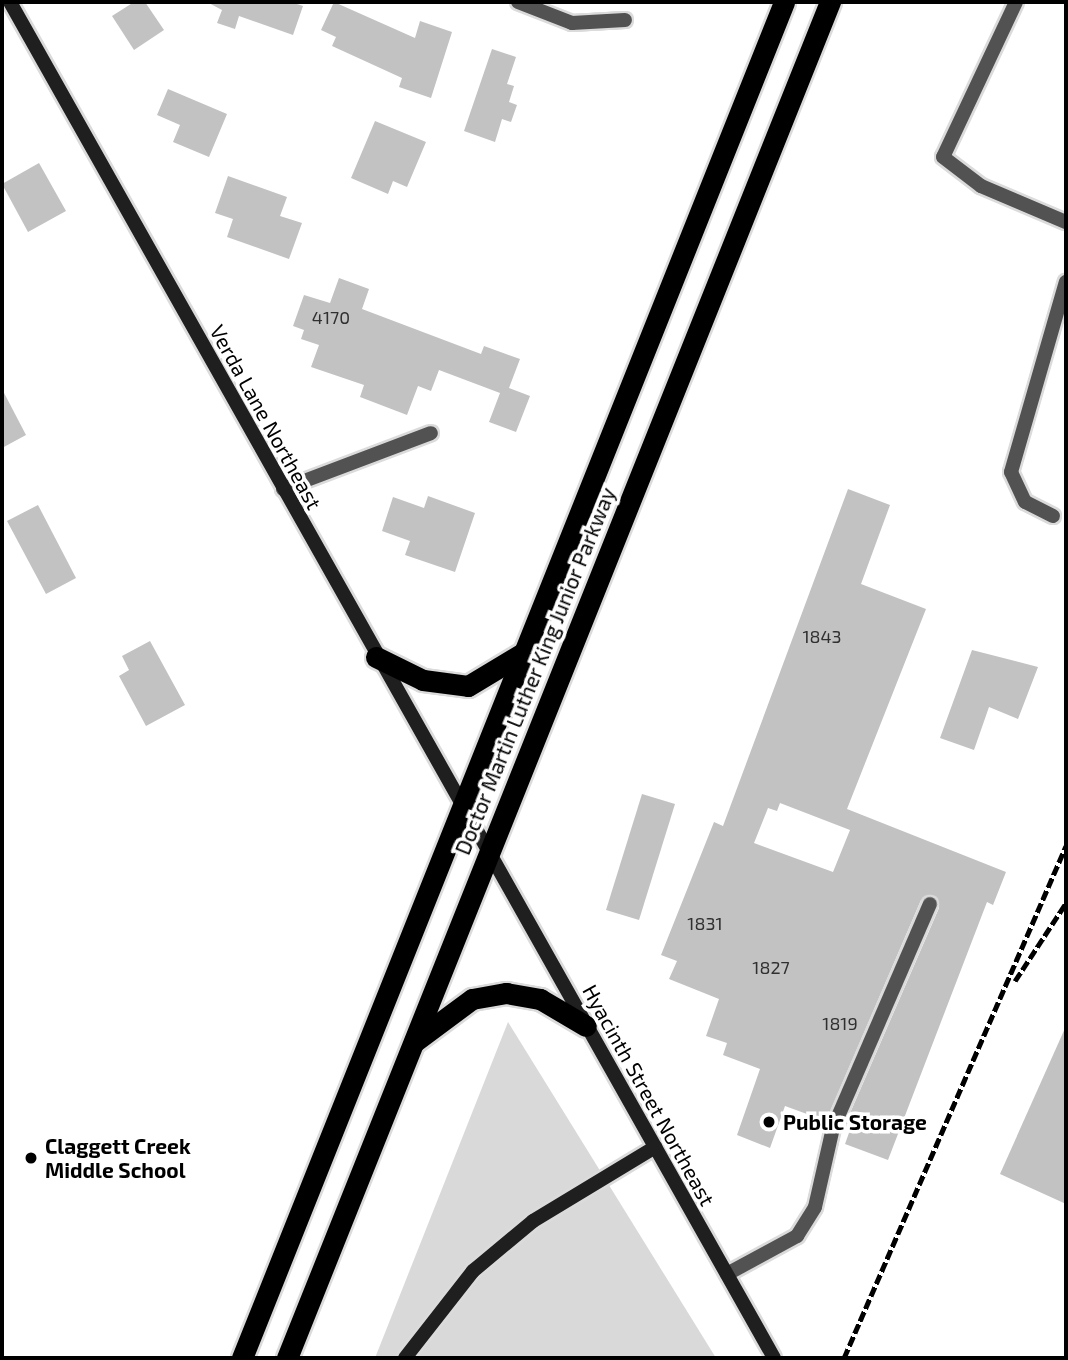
<!DOCTYPE html>
<html>
<head>
<meta charset="utf-8">
<style>
  body { margin:0 }
  #map { position:relative; width:1068px; height:1360px; overflow:hidden; background:#fff; font-family:"Exo 2",sans-serif }
  div>[style] { position:absolute }
  .green>* { inset:0; background:#d9d9d9 }
  .building>* { inset:0; background:#c2c2c2 }
  .roads { filter:drop-shadow(2px 0 #dbdbdb) drop-shadow(-2px 0 #dbdbdb) drop-shadow(0 2px #dbdbdb) drop-shadow(0 -2px #dbdbdb) }
  .lane>* { height:14px; margin:-7px; padding:0 7px; transform-origin:7px; border-radius:7px; background:#525252 }
  .street>* { height:14px; margin:-7px; padding:0 7px; transform-origin:7px; border-radius:7px; background:#525252 }
  .secondary>* { height:14px; margin:-7px; padding:0 7px; transform-origin:7px; border-radius:7px; background:#1f1f1f }
  .highway>* { height:21px; margin:-10.5px; padding:0 10.5px; transform-origin:10.5px; border-radius:10.5px; background:#000 }
  .rail>* { height:5px; margin-top:-2.5px; transform-origin:0; background:repeating-linear-gradient(90deg,#000 0 10px,transparent 0 13.5px) }
  .dots>* { width:19px; height:19px; translate:-50% -50%; box-sizing:border-box; border:4px solid #fff; border-radius:50% }
  span { translate:-50% -50%; white-space:nowrap; text-align:center; line-height:1.15; -webkit-text-stroke:7px #fff; paint-order:stroke }
  .number-label { font-size:18px; color:#303030 }
  .number-label span { -webkit-text-stroke-width:0 }
  .street-label { font-size:21px; color:#000 }
  .poi-label { font-size:21px; color:#000; font-weight:700 }
  .left { translate:0 -50%; text-align:left }
  .frame { position:absolute; inset:0; border:4px solid #000; pointer-events:none }
</style>
</head>
<body>
<div id="map">
  <div class="green">
    <div style="clip-path:polygon(508px 1022px,716px 1358px,375px 1358px)"></div>
  </div>
  <div class="building">
    <div style="clip-path:polygon(134px 2px,145px 2px,164px 30px,134px 50px,112px 16px)"></div>
    <div style="clip-path:polygon(207px 2px,291px 2px,303px 6px,293px 35px,239px 16px,235px 29px,217px 23px,222px 10px)"></div>
    <div style="clip-path:polygon(334px 2px,415px 38px,420px 21px,452px 32px,431px 98px,399px 87px,402px 78px,332px 46px,336px 37px,321px 30px)"></div>
    <div style="clip-path:polygon(492px 49px,516px 57px,507px 84px,514px 86px,509px 102px,517px 105px,511px 122px,502px 119px,495px 142px,464px 131px)"></div>
    <div style="clip-path:polygon(168px 89px,227px 114px,209px 157px,173px 142px,180px 125px,157px 115px)"></div>
    <div style="clip-path:polygon(375px 121px,426px 142px,407px 187px,393px 181px,388px 194px,351px 178px)"></div>
    <div style="clip-path:polygon(39px 163px,66px 211px,28px 232px,2px 184px)"></div>
    <div style="clip-path:polygon(228px 176px,287px 197px,280px 216px,302px 223px,289px 259px,227px 237px,233px 219px,215px 213px)"></div>
    <div style="clip-path:polygon(339px 278px,369px 289px,362px 309px,481px 354px,484px 346px,520px 359px,509px 388px,530px 396px,516px 432px,489px 422px,500px 393px,439px 370px,431px 391px,418px 386px,407px 415px,360px 397px,364px 385px,311px 367px,319px 345px,301px 339px,304px 330px,293px 326px,304px 295px,330px 303px)"></div>
    <div style="clip-path:polygon(2px 389px,26px 435px,2px 448px)"></div>
    <div style="clip-path:polygon(evenodd,848px 489px,890px 505px,861px 584px,926px 609px,847px 809px,1006px 872px,993px 905px,987px 902px,888px 1160px,845px 1144px,850px 1130px,844px 1127px,939px 908px,937px 898px,921px 900px,826px 1121px,785px 1106px,770px 1148px,737px 1135px,760px 1069px,723px 1055px,727px 1043px,706px 1036px,719px 999px,669px 979px,677px 961px,661px 955px,714px 822px,723px 826px,848px 489px,780px 803px,850px 830px,833px 872px,754px 843px,768px 808px,777px 811px,780px 803px)"></div>
    <div style="clip-path:polygon(428px 496px,475px 513px,455px 572px,405px 555px,410px 541px,382px 531px,393px 497px,424px 508px)"></div>
    <div style="clip-path:polygon(38px 505px,76px 578px,46px 594px,7px 521px)"></div>
    <div style="clip-path:polygon(150px 641px,185px 705px,146px 726px,119px 676px,129px 670px,122px 656px)"></div>
    <div style="clip-path:polygon(972px 650px,1038px 667px,1018px 719px,989px 707px,974px 750px,940px 738px)"></div>
    <div style="clip-path:polygon(642px 794px,675px 804px,639px 920px,606px 910px)"></div>
    <div style="clip-path:polygon(1066px 1026px,1066px 1204px,1000px 1174px)"></div>
  </div>
  <div class="roads">
    <div class="lane">
      <div style="left:1053px;top:516px;width:31px;rotate:-153deg"></div>
      <div style="left:1025px;top:502px;width:33px;rotate:-115deg"></div>
      <div style="left:1011px;top:472px;width:198px;rotate:-73.9deg"></div>
      <div style="left:727px;top:1274px;width:80px;rotate:-28.5deg"></div>
      <div style="left:797px;top:1236px;width:34px;rotate:-58deg"></div>
      <div style="left:815px;top:1207px;width:81px;rotate:-77.2deg"></div>
      <div style="left:833px;top:1128px;width:244px;rotate:-66.6deg"></div>
    </div>
    <div class="street">
      <div style="left:518px;top:2px;width:58px;rotate:21.3deg"></div>
      <div style="left:572px;top:23px;width:53px;rotate:-3.2deg"></div>
      <div style="left:1016px;top:2px;width:171px;rotate:115.2deg"></div>
      <div style="left:943px;top:157px;width:48px;rotate:37.3deg"></div>
      <div style="left:981px;top:186px;width:92px;rotate:23deg"></div>
      <div style="left:283px;top:489px;width:158px;rotate:-20.7deg"></div>
    </div>
    <div class="secondary">
      <div style="left:10px;top:2px;width:1556px;rotate:60.6deg"></div>
      <div style="left:405px;top:1358px;width:110px;rotate:-52deg"></div>
      <div style="left:473px;top:1271px;width:78px;rotate:-39.8deg"></div>
      <div style="left:533px;top:1221px;width:143px;rotate:-31.2deg"></div>
    </div>
    <div class="highway">
      <div style="left:376px;top:657px;width:52px;rotate:26.1deg"></div>
      <div style="left:423px;top:680px;width:45px;rotate:7.6deg"></div>
      <div style="left:468px;top:686px;width:64px;rotate:-31deg"></div>
      <div style="left:414px;top:1042px;width:72px;rotate:-36.6deg"></div>
      <div style="left:472px;top:999px;width:35px;rotate:-10deg"></div>
      <div style="left:506px;top:993px;width:35px;rotate:10deg"></div>
      <div style="left:540px;top:999px;width:53px;rotate:30.4deg"></div>
      <div style="left:242px;top:1358px;width:1460px;rotate:-68.21deg"></div>
      <div style="left:287px;top:1358px;width:1461px;rotate:-68.18deg"></div>
    </div>
  </div>
  <div class="rail">
    <div style="left:1015px;top:981px;width:93px;rotate:-56.8deg"></div>
    <div style="left:844px;top:1358px;width:558px;rotate:-66.56deg"></div>
  </div>
  <div class="dots">
    <div style="left:769px;top:1122px;background:#000"></div>
    <div style="left:31px;top:1158px;background:#000"></div>
  </div>
  <div class="number-label">
    <span style="left:331px;top:317px">4170</span>
    <span style="left:822px;top:636px">1843</span>
    <span style="left:705px;top:923px">1831</span>
    <span style="left:771px;top:967px">1827</span>
    <span style="left:840px;top:1023px">1819</span>
  </div>
  <div class="street-label">
    <span style="left:266px;top:417px;rotate:61deg">Verda Lane Northeast</span>
    <span style="left:535px;top:671px;rotate:-68deg">Doctor Martin Luther King Junior Parkway</span>
    <span style="left:649px;top:1095px;rotate:61deg">Hyacinth Street Northeast</span>
  </div>
  <div class="poi-label">
    <span class="left" style="left:783px;top:1122px">Public Storage</span>
    <span class="left" style="left:45px;top:1158px">Claggett Creek<br>Middle School</span>
  </div>
  <div class="frame"></div>
</div>
</body>
</html>
